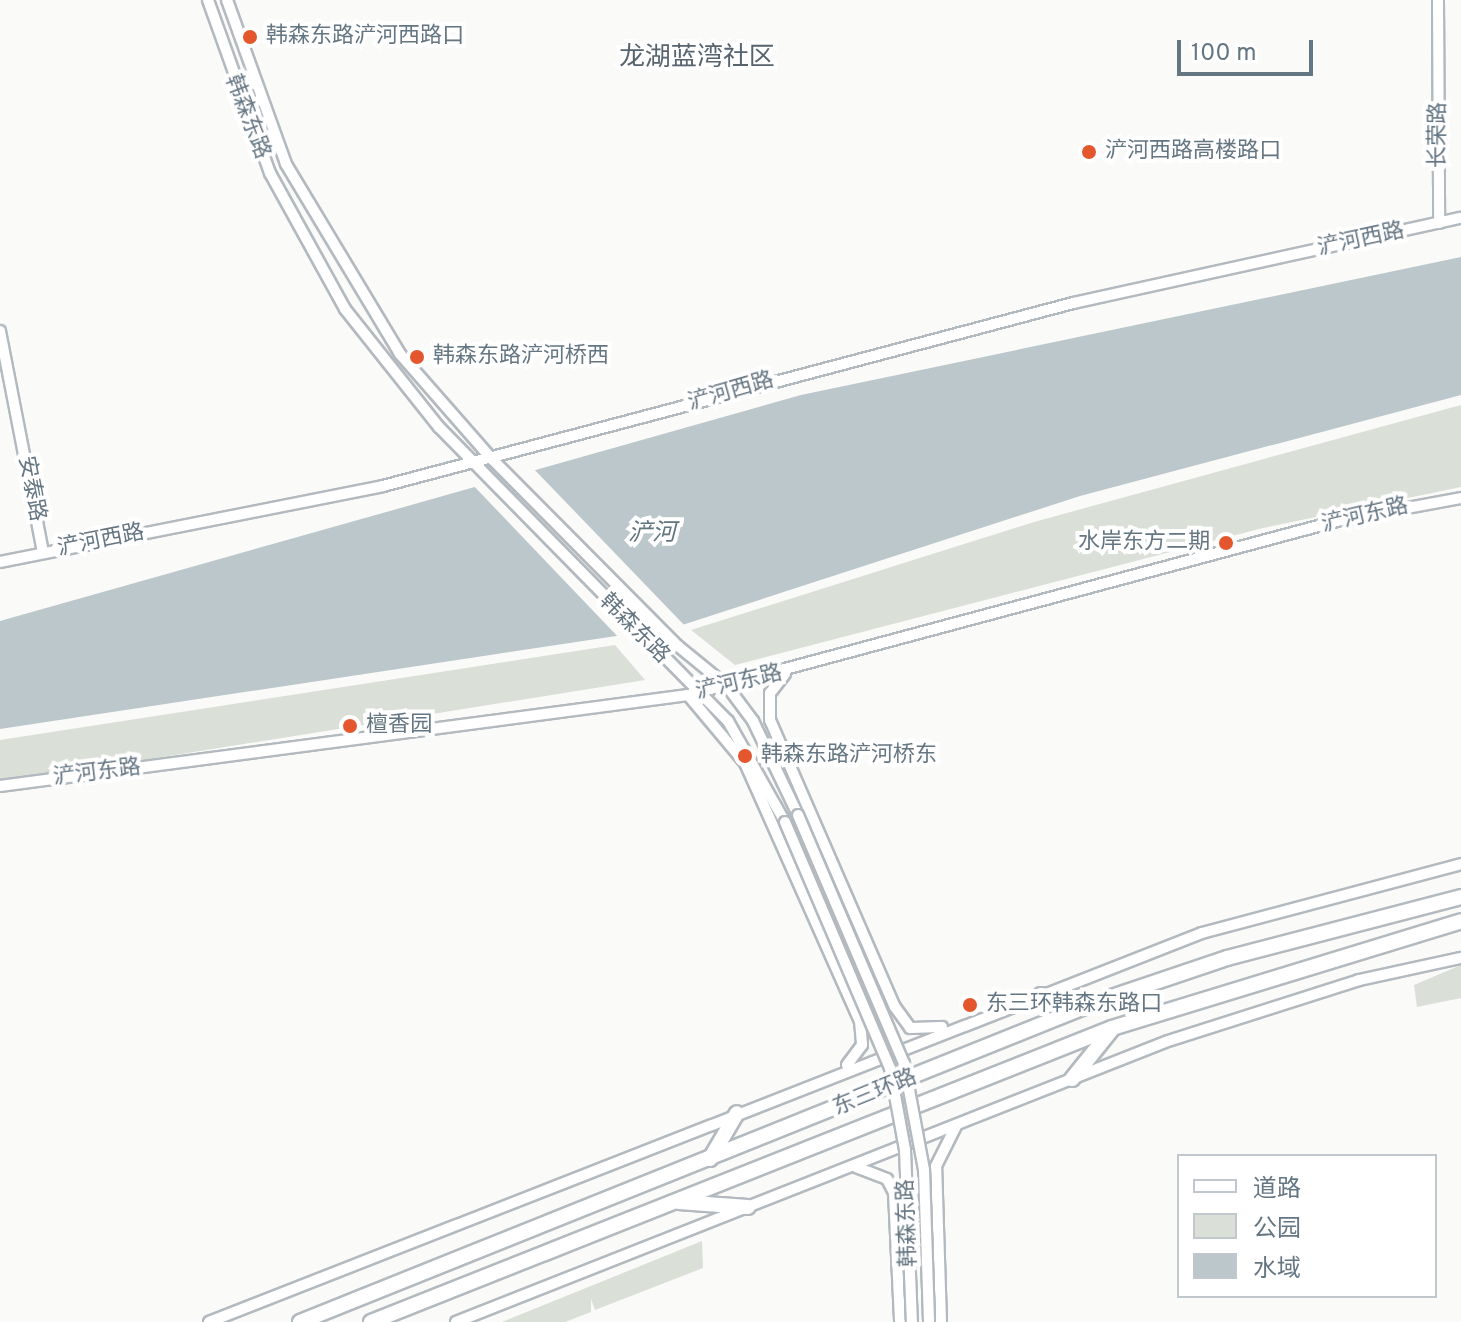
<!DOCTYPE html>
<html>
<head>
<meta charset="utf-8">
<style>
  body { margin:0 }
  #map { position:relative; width:1461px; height:1322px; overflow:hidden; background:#fafaf8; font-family:Overpass,"Noto Sans SC",sans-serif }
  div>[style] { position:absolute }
  .green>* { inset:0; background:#dadfd7 }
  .water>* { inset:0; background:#bbc7cb }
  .pier>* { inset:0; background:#fafaf8 }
  .roads { filter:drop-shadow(2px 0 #b3babf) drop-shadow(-2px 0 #b3babf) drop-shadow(0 2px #b3babf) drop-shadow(0 -2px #b3babf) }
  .secondary>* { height:10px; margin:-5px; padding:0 5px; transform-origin:5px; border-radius:5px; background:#fff }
  .highway>* { height:14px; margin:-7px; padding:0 7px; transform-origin:7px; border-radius:7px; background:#fff }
  .bridges { filter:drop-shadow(2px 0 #b3babf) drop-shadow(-2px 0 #b3babf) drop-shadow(0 2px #b3babf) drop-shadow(0 -2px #b3babf) }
  .secondary-bridge>* { height:10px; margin:-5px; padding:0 5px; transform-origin:5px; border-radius:5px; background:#fff }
  .dots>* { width:22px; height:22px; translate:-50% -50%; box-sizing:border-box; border:4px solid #fff; border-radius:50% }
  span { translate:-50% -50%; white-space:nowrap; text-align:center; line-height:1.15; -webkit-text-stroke:8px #fff; paint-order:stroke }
  .poi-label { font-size:22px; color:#657683 }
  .left { translate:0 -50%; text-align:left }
  .right { translate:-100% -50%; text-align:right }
  .street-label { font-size:22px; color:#657683 }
  .water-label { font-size:24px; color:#60757c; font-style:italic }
  .quarter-label { font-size:26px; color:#57646e }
  .legend { position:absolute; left:1177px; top:1154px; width:260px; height:144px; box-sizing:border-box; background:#fff; border:2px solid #c1c8cd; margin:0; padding:10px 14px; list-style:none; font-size:24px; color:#657683 }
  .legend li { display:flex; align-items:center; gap:16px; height:40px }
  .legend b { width:40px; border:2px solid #c1c8cd }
  .scale { position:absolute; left:1177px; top:40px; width:136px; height:36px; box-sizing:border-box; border:4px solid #657683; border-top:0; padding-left:10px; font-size:24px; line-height:28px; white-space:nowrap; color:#657683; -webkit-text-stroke:6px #fff; paint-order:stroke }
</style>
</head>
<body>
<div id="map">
  <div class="green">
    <div style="clip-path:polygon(1461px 405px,1461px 487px,1263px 528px,735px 665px,691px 630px,1034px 522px)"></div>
    <div style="clip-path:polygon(615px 645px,645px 680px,0 783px,0 740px)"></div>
    <div style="clip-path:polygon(1461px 965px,1461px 998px,1417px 1007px,1414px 985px)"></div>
    <div style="clip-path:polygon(702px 1241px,703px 1268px,595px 1310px,591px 1299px,591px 1312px,565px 1322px,502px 1322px)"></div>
  </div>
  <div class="water">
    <div style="clip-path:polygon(1461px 257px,1461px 395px,1080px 496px,676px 627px,0 729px,0 621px,801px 395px)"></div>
  </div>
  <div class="pier">
    <div style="clip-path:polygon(531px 466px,687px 628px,621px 640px,470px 482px)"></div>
  </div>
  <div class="roads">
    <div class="secondary">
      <div style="left:208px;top:0;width:184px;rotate:70.3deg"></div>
      <div style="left:270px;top:173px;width:155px;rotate:61.1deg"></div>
      <div style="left:345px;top:309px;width:151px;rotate:51.5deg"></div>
      <div style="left:439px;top:427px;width:412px;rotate:45.5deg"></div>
      <div style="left:728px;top:721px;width:116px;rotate:60.6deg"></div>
      <div style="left:227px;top:0;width:174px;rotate:70.2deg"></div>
      <div style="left:286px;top:164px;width:222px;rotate:59deg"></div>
      <div style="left:400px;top:354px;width:140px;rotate:48.8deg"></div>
      <div style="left:492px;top:459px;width:264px;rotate:45.2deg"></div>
      <div style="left:678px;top:646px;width:63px;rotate:39.2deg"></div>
      <div style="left:727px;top:686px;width:44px;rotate:53.4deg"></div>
      <div style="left:753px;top:721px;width:104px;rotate:64.4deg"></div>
      <div style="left:1438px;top:0;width:223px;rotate:89.7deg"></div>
      <div style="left:0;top:331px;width:225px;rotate:79deg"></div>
      <div style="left:0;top:562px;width:390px;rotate:-11.2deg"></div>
      <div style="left:383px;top:486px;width:714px;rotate:-14.85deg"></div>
      <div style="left:1073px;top:303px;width:397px;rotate:-12.4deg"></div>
      <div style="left:785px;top:674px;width:24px;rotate:128deg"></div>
      <div style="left:770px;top:693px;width:27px;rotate:90deg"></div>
      <div style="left:770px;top:720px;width:313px;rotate:66.5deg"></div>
      <div style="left:895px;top:1007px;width:26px;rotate:54deg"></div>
      <div style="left:910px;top:1028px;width:32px;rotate:-2deg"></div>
      <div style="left:688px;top:695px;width:89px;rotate:50deg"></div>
      <div style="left:745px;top:763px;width:282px;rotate:66deg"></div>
      <div style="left:860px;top:1021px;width:24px;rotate:85deg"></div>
      <div style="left:862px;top:1045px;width:25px;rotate:127deg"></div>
      <div style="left:0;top:786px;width:694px;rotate:-7.53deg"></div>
      <div style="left:688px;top:695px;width:672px;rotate:-15.01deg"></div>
      <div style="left:1337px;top:521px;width:126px;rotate:-10.5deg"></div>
      <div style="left:856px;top:1167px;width:33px;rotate:21deg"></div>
      <div style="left:887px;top:1179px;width:16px;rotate:63deg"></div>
      <div style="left:894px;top:1193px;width:129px;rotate:87.3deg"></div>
      <div style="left:209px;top:1322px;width:1066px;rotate:-21.39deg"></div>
      <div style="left:1202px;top:933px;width:268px;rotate:-14.9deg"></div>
      <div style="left:456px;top:1322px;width:765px;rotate:-21.54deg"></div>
      <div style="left:1168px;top:1041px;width:201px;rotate:-17.7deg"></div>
      <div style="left:1359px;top:980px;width:104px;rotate:-12.2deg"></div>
      <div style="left:941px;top:1322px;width:156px;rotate:-91.8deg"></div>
      <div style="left:936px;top:1166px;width:45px;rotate:-63.4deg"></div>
    </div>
    <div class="highway">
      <div style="left:1041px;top:995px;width:55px;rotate:7.3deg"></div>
      <div style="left:1072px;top:1079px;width:64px;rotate:-51.3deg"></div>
      <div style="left:710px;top:1159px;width:53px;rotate:-59.6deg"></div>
      <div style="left:679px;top:1202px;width:69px;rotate:4.1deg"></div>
      <div style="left:300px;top:1322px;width:859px;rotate:-21.88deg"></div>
      <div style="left:1097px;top:1002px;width:137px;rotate:-18.7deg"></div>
      <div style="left:1227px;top:958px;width:242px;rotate:-14.6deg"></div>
      <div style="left:371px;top:1322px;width:797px;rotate:-21.64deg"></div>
      <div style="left:1112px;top:1028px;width:365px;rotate:-17deg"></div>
    </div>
  </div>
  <div class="bridges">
    <div class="secondary-bridge">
      <div style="left:798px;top:815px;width:270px;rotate:66.9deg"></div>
      <div style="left:904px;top:1063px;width:109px;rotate:79.4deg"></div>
      <div style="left:924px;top:1170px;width:152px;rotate:88.1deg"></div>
      <div style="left:785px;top:822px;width:267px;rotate:66.9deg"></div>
      <div style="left:890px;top:1068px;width:83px;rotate:79.6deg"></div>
      <div style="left:905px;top:1150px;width:172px;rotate:87.7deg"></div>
    </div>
  </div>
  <div class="dots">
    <div style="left:250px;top:37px;background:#e4572e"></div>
    <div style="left:1089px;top:152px;background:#e4572e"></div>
    <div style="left:417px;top:357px;background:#e4572e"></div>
    <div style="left:1226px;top:543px;background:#e4572e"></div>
    <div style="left:350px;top:726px;background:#e4572e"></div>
    <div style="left:745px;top:756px;background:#e4572e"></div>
    <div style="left:970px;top:1005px;background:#e4572e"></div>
  </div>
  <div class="poi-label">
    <span class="left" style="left:266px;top:37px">韩森东路浐河西路口</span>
    <span class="left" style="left:1105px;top:152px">浐河西路高楼路口</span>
    <span class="left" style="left:433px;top:357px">韩森东路浐河桥西</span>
    <span class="right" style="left:1210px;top:543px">水岸东方二期</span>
    <span class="left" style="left:366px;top:726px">檀香园</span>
    <span class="left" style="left:761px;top:756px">韩森东路浐河桥东</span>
    <span class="left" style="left:986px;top:1005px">东三环韩森东路口</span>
  </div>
  <div class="street-label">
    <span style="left:247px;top:117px;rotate:69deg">韩森东路</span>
    <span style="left:1439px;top:135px;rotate:-90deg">长荣路</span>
    <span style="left:1361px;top:240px;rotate:-12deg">浐河西路</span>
    <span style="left:731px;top:392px;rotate:-16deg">浐河西路</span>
    <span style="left:31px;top:489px;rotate:79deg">安泰路</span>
    <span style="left:1365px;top:516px;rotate:-13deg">浐河东路</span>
    <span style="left:101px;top:541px;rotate:-11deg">浐河西路</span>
    <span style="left:634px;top:629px;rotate:45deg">韩森东路</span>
    <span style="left:739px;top:683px;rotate:-13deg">浐河东路</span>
    <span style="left:97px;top:773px;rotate:-7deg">浐河东路</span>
    <span style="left:875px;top:1093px;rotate:-22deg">东三环路</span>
    <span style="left:908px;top:1223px;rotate:-92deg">韩森东路</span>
  </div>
  <div class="water-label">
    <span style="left:652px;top:535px">浐河</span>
  </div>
  <div class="quarter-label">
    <span style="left:697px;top:59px">龙湖蓝湾社区</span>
  </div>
  <ul class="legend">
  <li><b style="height:10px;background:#fff"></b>道路</li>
  <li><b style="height:22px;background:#dadfd7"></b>公园</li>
  <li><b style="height:22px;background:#bbc7cb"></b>水域</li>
  </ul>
  <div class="scale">100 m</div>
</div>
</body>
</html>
